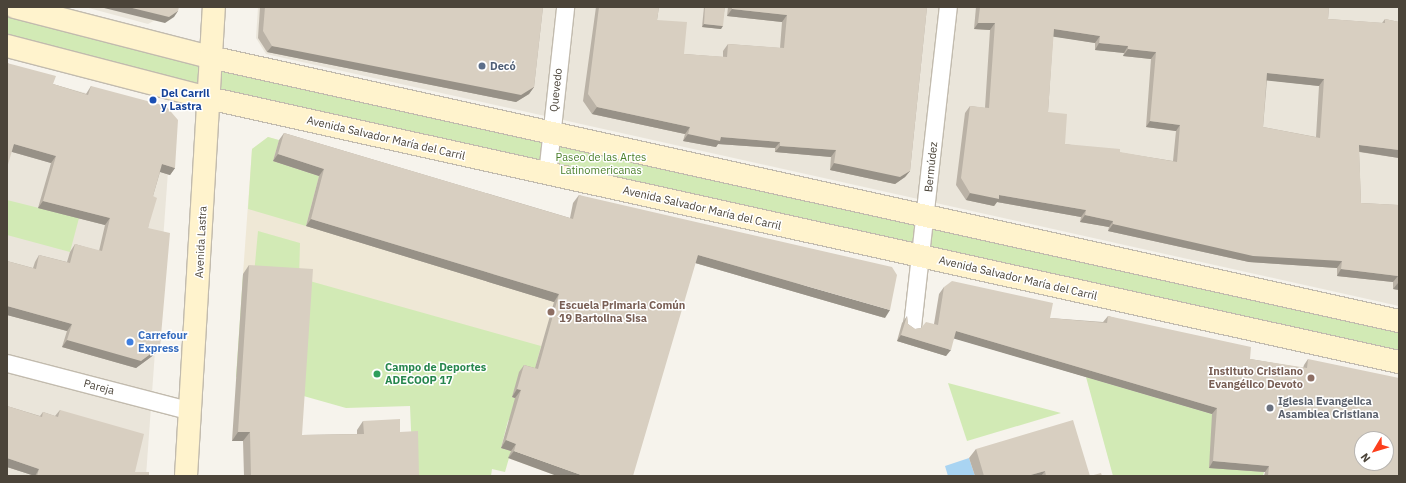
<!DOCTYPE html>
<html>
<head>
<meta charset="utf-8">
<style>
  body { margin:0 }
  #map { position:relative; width:1406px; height:483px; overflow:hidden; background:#f6f3ec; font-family:"IBM Plex Sans",sans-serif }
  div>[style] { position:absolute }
  .residential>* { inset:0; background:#eae5da }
  .education>* { inset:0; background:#efe8d6 }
  .green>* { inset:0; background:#d2eab5 }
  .water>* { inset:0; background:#a9d4f2 }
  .roads { filter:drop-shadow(1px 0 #c2bbae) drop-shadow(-1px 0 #c2bbae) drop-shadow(0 1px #c2bbae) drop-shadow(0 -1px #c2bbae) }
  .street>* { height:17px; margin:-8.5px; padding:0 8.5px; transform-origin:8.5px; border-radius:8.5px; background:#fff }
  .secondary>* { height:22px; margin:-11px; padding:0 11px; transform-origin:11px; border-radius:11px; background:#fff3cd }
  .wall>* { inset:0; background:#bab2a6 }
  .shaded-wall>* { inset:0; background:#979187 }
  .building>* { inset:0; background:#d8cfc1 }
  .dots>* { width:11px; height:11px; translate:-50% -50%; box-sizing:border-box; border:2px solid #fff; border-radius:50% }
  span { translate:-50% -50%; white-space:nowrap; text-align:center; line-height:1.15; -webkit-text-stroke:3px #fff; paint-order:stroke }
  .service-label { font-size:11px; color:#4e5e75; font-weight:700 }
  .left { translate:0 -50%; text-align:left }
  .street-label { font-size:11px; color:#4b4439 }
  .transit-label { font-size:11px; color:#164399; font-weight:700 }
  .park-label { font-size:11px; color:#4a7f2a }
  .education-label { font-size:11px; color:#785e54; font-weight:700 }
  .right { translate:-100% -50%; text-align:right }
  .shop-label { font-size:11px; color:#366cbe; font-weight:700 }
  .leisure-label { font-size:11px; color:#27864d; font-weight:700 }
  .worship-label { font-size:11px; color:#5b616d; font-weight:700 }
  .frame { position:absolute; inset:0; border:8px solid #4b4439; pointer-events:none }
  .north { position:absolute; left:1354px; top:431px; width:40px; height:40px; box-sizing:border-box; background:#fff; border:1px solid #b7b4b0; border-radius:50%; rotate:232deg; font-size:11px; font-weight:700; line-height:16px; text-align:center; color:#4b4439 }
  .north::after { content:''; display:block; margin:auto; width:14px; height:18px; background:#fc3f1d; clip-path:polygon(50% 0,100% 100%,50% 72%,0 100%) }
</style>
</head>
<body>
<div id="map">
  <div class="residential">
    <div style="clip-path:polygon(85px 7px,172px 7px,172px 11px,148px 24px)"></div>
    <div style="clip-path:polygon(258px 7px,1399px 7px,1399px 306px,266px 54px,256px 38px)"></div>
    <div style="clip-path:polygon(7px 72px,172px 116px,146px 476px,7px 476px)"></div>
  </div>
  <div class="education">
    <div style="clip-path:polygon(268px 137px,612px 240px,630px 476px,557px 476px,508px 458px,511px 451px,501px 448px,509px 421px,525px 401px,243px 274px,252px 149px)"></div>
  </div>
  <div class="green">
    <div style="clip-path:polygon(7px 7px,1399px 321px,1399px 362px,7px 46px)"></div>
    <div style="clip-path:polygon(268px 137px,279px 140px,273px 161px,319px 176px,306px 226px,248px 209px,252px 149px)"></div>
    <div style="clip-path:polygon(7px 200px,79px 218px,70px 252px,7px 235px)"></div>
    <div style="clip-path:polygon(258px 231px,300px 243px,299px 278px,541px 346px,533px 376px,512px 397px,525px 401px,508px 421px,501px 448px,511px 451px,505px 472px,492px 469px,491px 476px,413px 476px,410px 406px,346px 408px,236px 377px,243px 274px,254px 275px)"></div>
    <div style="clip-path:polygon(1086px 377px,1212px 414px,1264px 472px,1263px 476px,1113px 476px)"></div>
    <div style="clip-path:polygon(948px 383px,1061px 413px,967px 441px)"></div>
  </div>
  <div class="water">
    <div style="clip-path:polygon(969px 458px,975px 476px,948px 476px,945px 466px)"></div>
  </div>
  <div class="roads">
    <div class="street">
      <div style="left:547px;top:174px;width:168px;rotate:-83.8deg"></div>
      <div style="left:912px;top:326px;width:321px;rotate:-83.6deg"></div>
      <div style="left:7px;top:363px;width:190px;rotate:14.6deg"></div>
    </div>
    <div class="secondary">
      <div style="left:15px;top:7px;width:201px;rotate:14.4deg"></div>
      <div style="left:210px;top:57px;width:1218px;rotate:12.52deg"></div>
      <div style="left:7px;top:46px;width:208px;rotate:14.5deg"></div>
      <div style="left:208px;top:98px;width:1220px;rotate:12.5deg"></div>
      <div style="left:186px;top:476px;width:470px;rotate:-86.6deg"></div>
    </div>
  </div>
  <div class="wall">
    <div style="clip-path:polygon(260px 7px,543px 7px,534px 87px,529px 94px,516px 102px,267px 52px,258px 38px)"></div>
    <div style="clip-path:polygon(596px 7px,659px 7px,657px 20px,684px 54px,723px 57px,723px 51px,728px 44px,780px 48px,782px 22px,727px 16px,728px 7px,927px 7px,910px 171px,905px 177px,895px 184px,830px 170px,831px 157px,775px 152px,775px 148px,718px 144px,716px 147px,683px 141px,685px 134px,592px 114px,583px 101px)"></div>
    <div style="clip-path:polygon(704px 7px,725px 7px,721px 29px,702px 27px)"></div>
    <div style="clip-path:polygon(evenodd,976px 7px,1329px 7px,1328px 19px,1382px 23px,1385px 19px,1399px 22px,1399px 158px,1359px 152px,1361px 203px,1398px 205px,1399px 199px,1399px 290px,1393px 289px,1393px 282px,1337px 276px,1337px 268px,1249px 262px,1108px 231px,1109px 227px,1080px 222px,1081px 217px,997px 202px,994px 206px,966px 200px,956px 185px,965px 113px,970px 106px,985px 108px,990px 30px,974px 29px,976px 7px,1053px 36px,1095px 43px,1095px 50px,1124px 53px,1123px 56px,1151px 59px,1146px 127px,1176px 131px,1173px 161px,1065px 144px,1048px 112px,1053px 36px,976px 7px,1267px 80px,1319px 86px,1316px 137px,1263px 127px,1267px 80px)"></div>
    <div style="clip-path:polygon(7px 63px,53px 84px,86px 94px,91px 86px,175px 168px,170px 175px,160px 172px,153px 196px,148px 228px,160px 347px,155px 354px,136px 368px,62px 347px,67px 331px,7px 315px,7px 261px,33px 268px,35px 262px,39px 255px,67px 262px,70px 252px,75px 244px,99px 251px,105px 225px,38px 208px,51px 163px,12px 152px)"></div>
    <div style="clip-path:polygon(284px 133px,570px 218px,573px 203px,579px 195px,885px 318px,695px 263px,508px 458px,511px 451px,501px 448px,515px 398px,512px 397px,519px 372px,524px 365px,535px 368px,554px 302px,306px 226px,319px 176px,273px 161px,279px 140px)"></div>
    <div style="clip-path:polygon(249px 265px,302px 435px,357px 434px,357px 430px,363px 421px,400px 432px,419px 476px,244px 476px,243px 441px,232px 441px,243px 274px)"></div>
    <div style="clip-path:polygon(944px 287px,1050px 318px,1103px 322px,1108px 316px,1250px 359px,1303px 368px,1304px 365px,1308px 359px,1399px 476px,1264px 476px,1265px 472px,1209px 468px,1212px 414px,954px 338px,946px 356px,897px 341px,902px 323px,907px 316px,908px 324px,915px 329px,921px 328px,934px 324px,939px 294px)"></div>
    <div style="clip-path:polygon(7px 406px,40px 416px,43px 412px,55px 416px,60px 410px,135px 472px,149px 476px,35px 476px,7px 467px)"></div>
    <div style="clip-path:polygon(976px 449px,1090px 476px,1102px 476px,975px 476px,969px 458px)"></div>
  </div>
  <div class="shaded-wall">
    <div style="clip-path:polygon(100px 7px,128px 7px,178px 11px,174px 17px,165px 23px)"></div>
    <div style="clip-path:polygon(732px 9px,787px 15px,782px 22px,727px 16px)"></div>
    <div style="clip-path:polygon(978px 23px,995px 23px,990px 30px,974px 29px)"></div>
    <div style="clip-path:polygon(704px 24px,723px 26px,721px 29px,702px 27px)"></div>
    <div style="clip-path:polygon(1054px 29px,1100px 36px,1095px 43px,1049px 36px)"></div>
    <div style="clip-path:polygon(1099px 43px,1128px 46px,1124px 53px,1095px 50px)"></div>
    <div style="clip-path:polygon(272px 46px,534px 87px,529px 94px,516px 102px,267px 52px)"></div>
    <div style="clip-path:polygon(1128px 49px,1156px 52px,1151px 59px,1123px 56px)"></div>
    <div style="clip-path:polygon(1267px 73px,1324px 79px,1319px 86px,1262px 80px)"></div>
    <div style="clip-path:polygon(597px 107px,690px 127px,685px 134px,592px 114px)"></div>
    <div style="clip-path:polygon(1150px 121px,1180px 125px,1176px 131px,1146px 127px)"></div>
    <div style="clip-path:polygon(688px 134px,721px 137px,780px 142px,775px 148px,718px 144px,716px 147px,683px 141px)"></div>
    <div style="clip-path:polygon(14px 144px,56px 156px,51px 163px,9px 151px)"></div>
    <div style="clip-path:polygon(1359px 145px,1399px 150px,1399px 158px,1355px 151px)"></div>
    <div style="clip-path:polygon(780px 146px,836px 150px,831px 157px,775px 152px)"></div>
    <div style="clip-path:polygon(278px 154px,324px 169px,319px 176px,273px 161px)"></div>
    <div style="clip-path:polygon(834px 163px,910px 171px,905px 177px,895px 184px,830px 170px)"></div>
    <div style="clip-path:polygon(162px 164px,175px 168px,170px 175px,157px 171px)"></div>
    <div style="clip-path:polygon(970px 193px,999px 195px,1086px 210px,1081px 217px,997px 202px,994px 206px,966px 200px)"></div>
    <div style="clip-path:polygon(43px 201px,110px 218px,105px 225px,38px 208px)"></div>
    <div style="clip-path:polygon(1085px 215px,1113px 221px,1109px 227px,1080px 222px)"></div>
    <div style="clip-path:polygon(311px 219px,559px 294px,554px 302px,306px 226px)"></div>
    <div style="clip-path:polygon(1113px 224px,1342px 261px,1337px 268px,1249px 262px,1108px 231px)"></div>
    <div style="clip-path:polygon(698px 255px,890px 310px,885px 318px,692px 262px)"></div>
    <div style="clip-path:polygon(1341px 269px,1398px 276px,1393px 282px,1337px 276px)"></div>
    <div style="clip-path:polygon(1398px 283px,1399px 283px,1399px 290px,1393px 289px)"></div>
    <div style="clip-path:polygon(7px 306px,72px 324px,67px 331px,7px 315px)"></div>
    <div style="clip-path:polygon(956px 331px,1217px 408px,1212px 414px,952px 338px)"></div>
    <div style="clip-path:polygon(901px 335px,951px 350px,946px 356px,897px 341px)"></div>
    <div style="clip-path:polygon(67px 340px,160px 347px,155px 354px,136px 368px,62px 347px)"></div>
    <div style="clip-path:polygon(517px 389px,521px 390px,515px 398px,512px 397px)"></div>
    <div style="clip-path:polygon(238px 432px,250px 432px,243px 441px,232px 441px)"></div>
    <div style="clip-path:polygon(506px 440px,516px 444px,511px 451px,501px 448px)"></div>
    <div style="clip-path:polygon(514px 451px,584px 476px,557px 476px,508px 458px)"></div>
    <div style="clip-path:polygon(7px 458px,39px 469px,35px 476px,7px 467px)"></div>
    <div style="clip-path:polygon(1213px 461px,1269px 466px,1265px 472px,1209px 468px)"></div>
    <div style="clip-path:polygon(1045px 471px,1041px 476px,1027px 476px)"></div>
  </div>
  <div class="building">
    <div style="clip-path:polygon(128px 7px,179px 7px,178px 11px,169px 17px)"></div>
    <div style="clip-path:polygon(265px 7px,543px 7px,534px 87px,521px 95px,272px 46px,263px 31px)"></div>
    <div style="clip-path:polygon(599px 7px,659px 7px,657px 20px,687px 22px,684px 54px,727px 57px,728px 44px,784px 48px,787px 15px,732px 9px,732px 7px,927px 7px,910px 171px,900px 177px,834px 163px,836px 150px,780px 146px,780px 142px,721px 137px,720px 141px,688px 134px,690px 127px,597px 107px,588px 94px)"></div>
    <div style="clip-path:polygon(705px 7px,725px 7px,723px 26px,704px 24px)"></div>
    <div style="clip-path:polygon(evenodd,980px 7px,1294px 7px,1301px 8px,1301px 7px,1329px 7px,1328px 19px,1385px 23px,1385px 19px,1399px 22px,1399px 150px,1359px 145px,1361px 203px,1399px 205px,1399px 283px,1398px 283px,1398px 276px,1341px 269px,1342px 261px,1253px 256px,1113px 224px,1113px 221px,1085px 215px,1086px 210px,999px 195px,999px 199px,970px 193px,961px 178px,970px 106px,989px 108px,995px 23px,978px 23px,980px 7px,1054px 29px,1100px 36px,1099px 43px,1128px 46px,1128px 49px,1156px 52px,1150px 121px,1180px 125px,1177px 162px,1120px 152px,1120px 149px,1065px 144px,1067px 114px,1048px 112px,1054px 29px,980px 7px,1267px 73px,1324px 79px,1320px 138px,1263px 127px,1267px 73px)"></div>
    <div style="clip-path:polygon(7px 63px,56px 76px,53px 84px,88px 95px,91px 86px,166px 106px,178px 120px,175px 168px,162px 164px,153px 196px,157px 198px,148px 228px,170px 233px,160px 347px,141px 361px,67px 340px,72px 324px,7px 306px,7px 261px,36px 269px,39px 255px,70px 263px,75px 244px,102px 251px,110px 218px,43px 201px,56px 156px,14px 144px,7px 168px)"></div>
    <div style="clip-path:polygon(284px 133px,573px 219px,579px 195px,892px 267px,897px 275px,890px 310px,698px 255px,633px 476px,584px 476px,514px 451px,516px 444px,506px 440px,521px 390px,517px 389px,524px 365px,538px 369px,559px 294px,311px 219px,324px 169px,278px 154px)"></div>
    <div style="clip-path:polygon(249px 265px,313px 269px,302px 435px,364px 434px,363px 421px,400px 419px,400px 432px,418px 431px,419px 476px,251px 476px,250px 432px,238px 432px)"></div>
    <div style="clip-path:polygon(evenodd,952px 281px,1053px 303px,1050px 318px,1107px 323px,1108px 316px,1251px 347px,1250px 359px,1307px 368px,1308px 359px,1399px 378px,1399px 476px,1268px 476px,1269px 466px,1213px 461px,1217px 408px,956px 331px,951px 350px,901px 335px,907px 316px,908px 324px,915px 329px,921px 328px,926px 322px,938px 325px,944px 287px,952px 281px,1362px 439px,1386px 439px,1386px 463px,1362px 463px,1362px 439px)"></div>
    <div style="clip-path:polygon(7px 406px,42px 417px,43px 412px,58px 417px,60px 410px,144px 434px,135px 472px,149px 472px,149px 476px,37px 476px,39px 469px,7px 458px)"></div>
    <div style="clip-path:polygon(1073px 420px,1090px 476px,1101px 473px,1102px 476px,1046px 476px,1045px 471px,1027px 476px,984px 476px,976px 449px)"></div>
  </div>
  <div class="dots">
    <div style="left:482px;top:66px;background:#5c6f8a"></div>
    <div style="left:153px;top:100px;background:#1a4fb4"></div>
    <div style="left:551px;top:312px;background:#8d6e63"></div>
    <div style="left:130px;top:342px;background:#3f7fe0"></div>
    <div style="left:377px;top:374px;background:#2e9e5b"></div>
    <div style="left:1311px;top:378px;background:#8d6e63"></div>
    <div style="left:1270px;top:408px;background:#6b7280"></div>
  </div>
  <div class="service-label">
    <span class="left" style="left:490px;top:66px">Decó</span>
  </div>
  <div class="street-label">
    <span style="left:556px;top:90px;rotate:-84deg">Quevedo</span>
    <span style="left:386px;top:138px;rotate:13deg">Avenida Salvador María del Carril</span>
    <span style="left:931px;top:167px;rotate:-84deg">Bermúdez</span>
    <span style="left:702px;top:208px;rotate:13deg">Avenida Salvador María del Carril</span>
    <span style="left:201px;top:242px;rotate:-87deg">Avenida Lastra</span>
    <span style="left:1018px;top:278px;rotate:13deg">Avenida Salvador María del Carril</span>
    <span style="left:99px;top:387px;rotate:15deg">Pareja</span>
  </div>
  <div class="transit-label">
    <span class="left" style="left:161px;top:100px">Del Carril<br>y Lastra</span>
  </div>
  <div class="park-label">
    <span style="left:601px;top:164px">Paseo de las Artes<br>Latinomericanas</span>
  </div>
  <div class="education-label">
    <span class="left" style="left:559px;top:312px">Escuela Primaria Común<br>19 Bartolina Sisa</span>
    <span class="right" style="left:1303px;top:378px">Instituto Cristiano<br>Evangélico Devoto</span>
  </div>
  <div class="shop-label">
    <span class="left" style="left:138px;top:342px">Carrefour<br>Express</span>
  </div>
  <div class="leisure-label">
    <span class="left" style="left:385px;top:374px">Campo de Deportes<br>ADECOOP 17</span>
  </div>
  <div class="worship-label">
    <span class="left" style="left:1278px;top:408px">Iglesia Evangelica<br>Asamblea Cristiana</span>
  </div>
  <div class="frame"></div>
  <div class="north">N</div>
</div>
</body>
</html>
